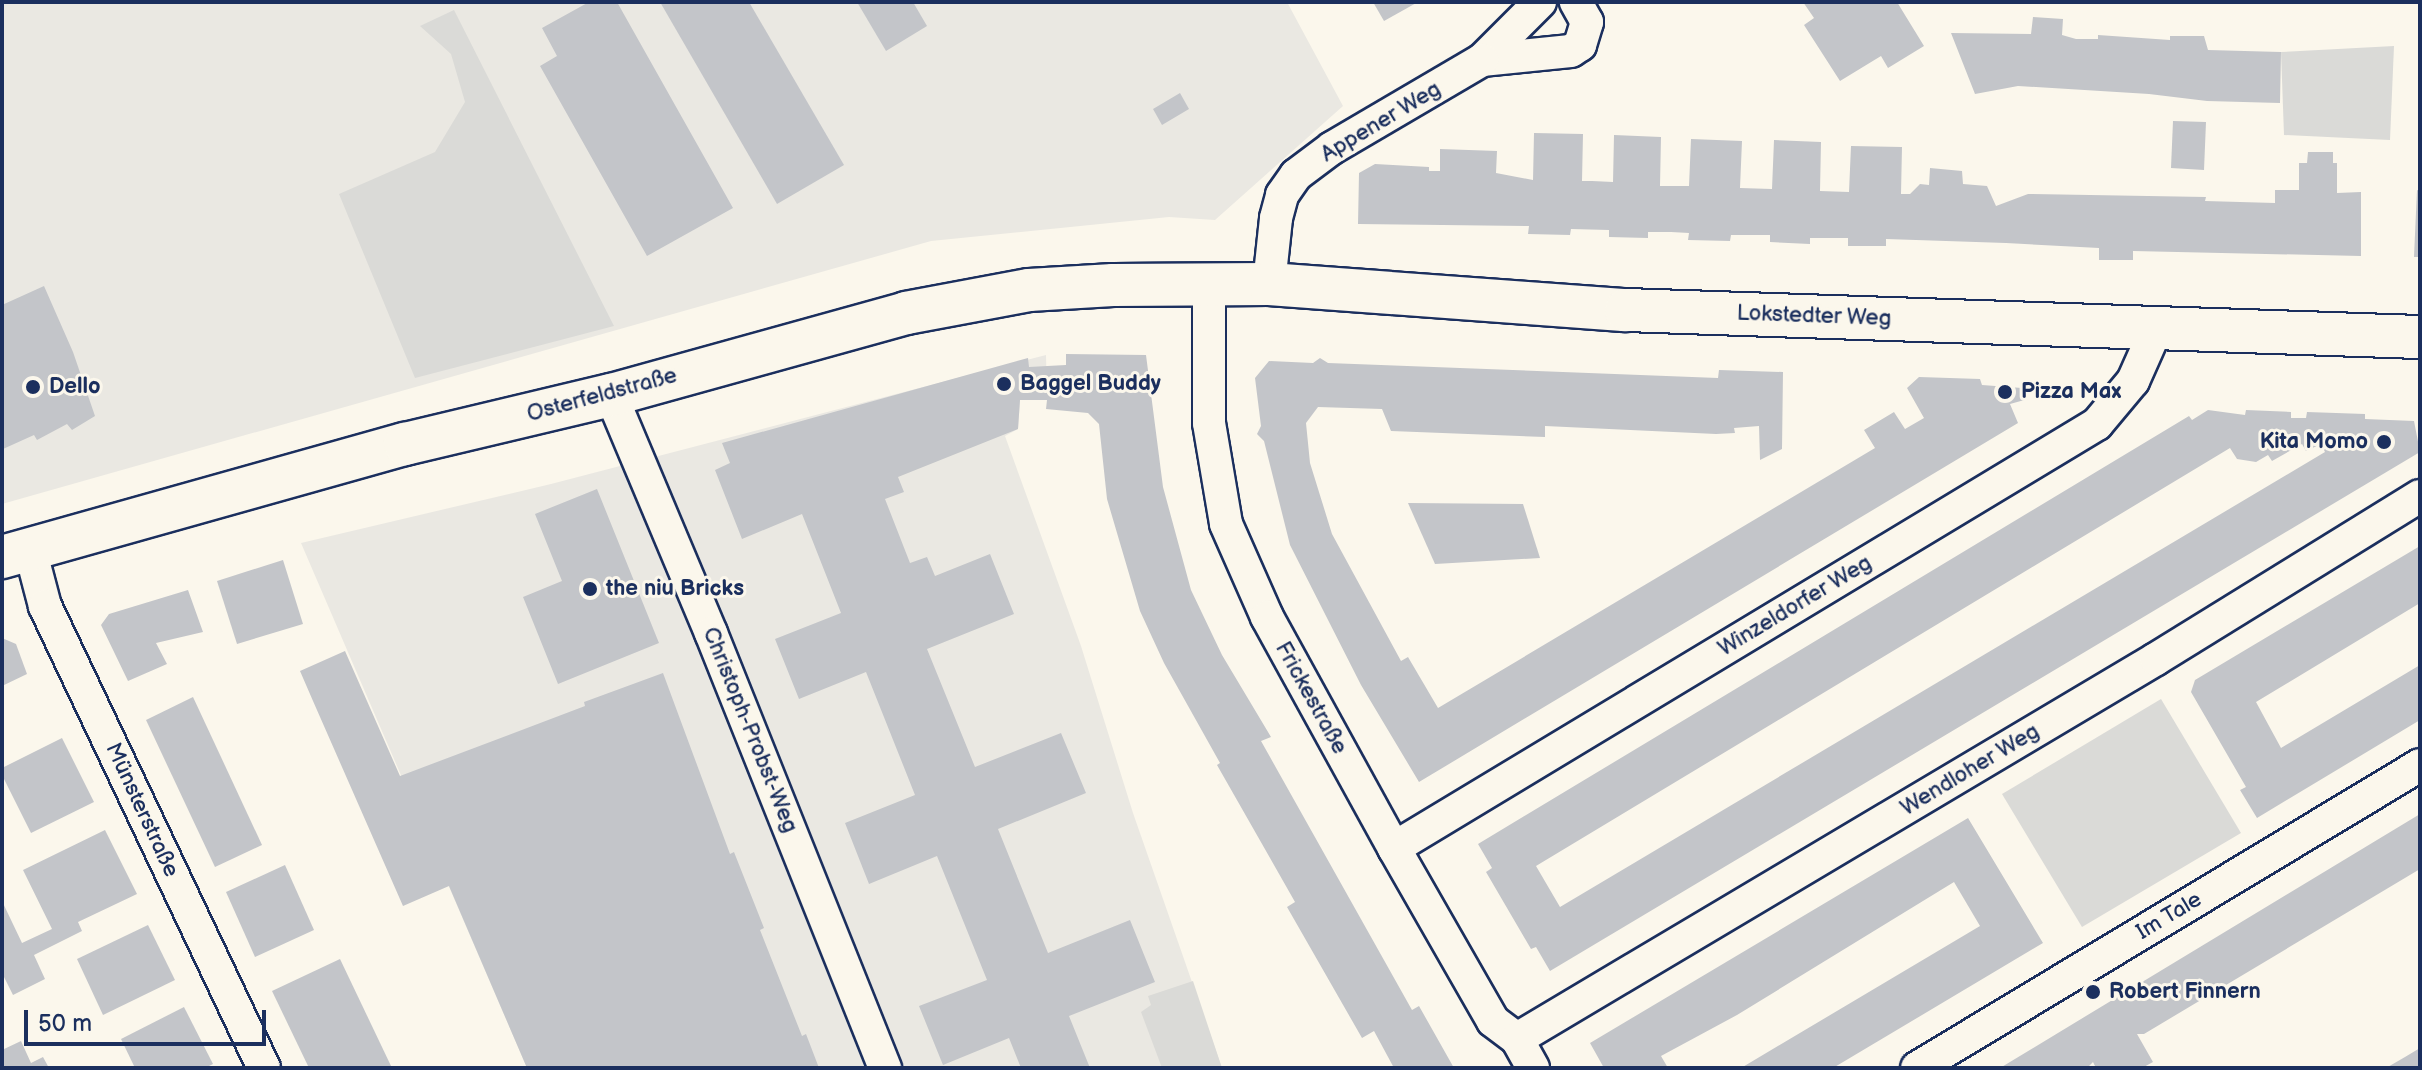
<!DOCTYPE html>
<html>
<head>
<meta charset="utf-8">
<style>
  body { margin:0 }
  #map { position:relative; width:2422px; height:1070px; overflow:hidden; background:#fbf7ec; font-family:"Balsamiq Sans",sans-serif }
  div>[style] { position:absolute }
  .built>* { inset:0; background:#eae8e2 }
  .green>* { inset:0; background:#dadad7 }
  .building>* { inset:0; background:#c3c5c9 }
  .roads { filter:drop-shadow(2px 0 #1b2f5e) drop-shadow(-2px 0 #1b2f5e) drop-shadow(0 2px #1b2f5e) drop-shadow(0 -2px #1b2f5e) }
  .minor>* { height:32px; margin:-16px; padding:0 16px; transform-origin:16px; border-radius:16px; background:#fbf7ec }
  .major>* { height:42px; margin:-21px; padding:0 21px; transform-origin:21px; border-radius:21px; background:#fbf7ec }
  .dots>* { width:22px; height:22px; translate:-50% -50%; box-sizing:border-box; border:4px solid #fbf7ec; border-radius:50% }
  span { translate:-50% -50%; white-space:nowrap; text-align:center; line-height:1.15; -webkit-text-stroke:6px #fbf7ec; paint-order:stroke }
  .street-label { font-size:22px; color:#1b2f5e }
  .poi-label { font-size:22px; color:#1b2f5e; font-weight:700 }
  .left { translate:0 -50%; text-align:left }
  .right { translate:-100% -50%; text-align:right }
  .frame { position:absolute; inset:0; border:4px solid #1b2f5e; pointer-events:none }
  .scale { position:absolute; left:24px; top:1010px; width:242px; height:36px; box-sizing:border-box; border:4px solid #1b2f5e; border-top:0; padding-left:10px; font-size:24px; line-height:28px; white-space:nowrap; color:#1b2f5e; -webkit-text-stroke:6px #fbf7ec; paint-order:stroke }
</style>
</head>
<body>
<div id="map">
  <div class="built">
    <div style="clip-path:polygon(2px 2px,1287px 2px,1343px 106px,1215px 220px,1169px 217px,931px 241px,2px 504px)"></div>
    <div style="clip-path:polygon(1046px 355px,1047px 400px,1020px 400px,1018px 429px,1005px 436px,1081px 646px,1133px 813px,1222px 1068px,527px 1068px,301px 543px,551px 484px)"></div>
  </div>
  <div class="green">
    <div style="clip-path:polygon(454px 10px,614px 326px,415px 378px,339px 194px,435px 152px,465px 102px,451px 54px,420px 26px)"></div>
    <div style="clip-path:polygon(2394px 46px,2390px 140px,2284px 135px,2281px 52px)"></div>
    <div style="clip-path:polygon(2161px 699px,2241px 833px,2082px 927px,2002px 794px)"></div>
    <div style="clip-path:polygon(1193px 981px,1222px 1068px,1162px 1068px,1141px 1012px,1151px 1005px,1148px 996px)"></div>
  </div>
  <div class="building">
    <div style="clip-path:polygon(589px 2px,617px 2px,733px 208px,647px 256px,540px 66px,557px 56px,542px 28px)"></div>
    <div style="clip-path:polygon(660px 2px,749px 2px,844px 165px,777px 204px)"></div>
    <div style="clip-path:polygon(857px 2px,913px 2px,927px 26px,886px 51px)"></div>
    <div style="clip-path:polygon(1373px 2px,1418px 2px,1384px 21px)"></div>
    <div style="clip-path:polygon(1803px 2px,1897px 2px,1924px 46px,1888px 68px,1881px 56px,1840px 81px,1804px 25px,1814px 18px)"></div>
    <div style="clip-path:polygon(2033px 17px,2063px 19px,2062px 35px,2076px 39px,2098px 39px,2098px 35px,2170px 40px,2170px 36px,2204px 36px,2208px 50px,2281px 52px,2280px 103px,2207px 101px,2149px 94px,2018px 86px,1975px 94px,1951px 33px,2031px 34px)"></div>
    <div style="clip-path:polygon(1180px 93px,1189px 109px,1162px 125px,1153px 109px)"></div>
    <div style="clip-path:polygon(2173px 121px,2206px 122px,2204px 170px,2171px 168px)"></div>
    <div style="clip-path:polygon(1534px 133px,1583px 134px,1582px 181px,1592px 181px,1613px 182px,1614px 135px,1661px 137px,1660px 186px,1689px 186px,1691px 139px,1742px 141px,1740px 188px,1772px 189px,1774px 140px,1821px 142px,1820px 191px,1849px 192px,1851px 146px,1902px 147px,1901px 194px,1910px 194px,1920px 184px,1929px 185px,1930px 168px,1962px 171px,1963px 184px,1987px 186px,1996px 206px,2028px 194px,2206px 197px,2205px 201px,2275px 203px,2275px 190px,2299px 190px,2299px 163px,2307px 163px,2308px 152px,2333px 152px,2333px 163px,2337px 163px,2337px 193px,2361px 192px,2361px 256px,2133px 251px,2133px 260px,2099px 260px,2099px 248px,2006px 243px,1886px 239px,1886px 246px,1848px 246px,1848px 238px,1810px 238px,1810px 244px,1770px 242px,1770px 235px,1731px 235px,1730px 241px,1688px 240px,1689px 233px,1671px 232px,1648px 232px,1648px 238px,1609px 237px,1609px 230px,1571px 229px,1570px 235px,1528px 234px,1529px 226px,1358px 224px,1359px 173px,1375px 164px,1429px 167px,1429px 171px,1440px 171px,1440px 149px,1497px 151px,1496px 173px,1533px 180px)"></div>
    <div style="clip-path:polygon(2417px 190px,2420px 191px,2420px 257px,2414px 257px)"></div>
    <div style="clip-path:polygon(44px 286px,73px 352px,95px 416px,72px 430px,67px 424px,37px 440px,34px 435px,3px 449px,2px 305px)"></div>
    <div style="clip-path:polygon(1066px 354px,1146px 355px,1163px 487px,1191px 590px,1222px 655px,1271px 737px,1261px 741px,1412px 1010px,1419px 1006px,1454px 1068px,1394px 1068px,1374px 1031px,1362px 1038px,1287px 907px,1295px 902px,1217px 765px,1220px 763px,1164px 663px,1140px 611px,1107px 499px,1099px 424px,1088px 413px,1046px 409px,1047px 400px,1020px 400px,1018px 429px,898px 477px,904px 492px,885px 499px,910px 563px,927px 557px,935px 576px,990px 554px,1014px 614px,927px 649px,975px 767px,1061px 733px,1086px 793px,998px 829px,1048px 953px,1130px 920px,1155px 982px,1069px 1016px,1090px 1068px,1021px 1068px,1009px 1038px,943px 1065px,919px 1006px,987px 980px,937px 856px,869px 884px,845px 823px,915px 795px,866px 672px,799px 699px,775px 639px,841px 613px,802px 514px,742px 539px,715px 470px,730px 463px,722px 443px,1028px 358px,1029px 367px,1066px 365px)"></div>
    <div style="clip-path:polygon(1320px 358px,1328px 363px,1718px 378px,1719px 370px,1783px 372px,1782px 449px,1760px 460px,1759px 426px,1734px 428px,1735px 433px,1716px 434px,1545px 426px,1545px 437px,1391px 431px,1382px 409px,1318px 407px,1306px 423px,1310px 463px,1332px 534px,1401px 661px,1408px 657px,1438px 708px,1875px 448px,1864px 430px,1894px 412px,1905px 429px,1924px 418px,1907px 388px,1919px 377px,1980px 379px,1982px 385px,2022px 388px,2028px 399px,2010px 404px,2018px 423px,1419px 782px,1361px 685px,1290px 545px,1264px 441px,1257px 434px,1261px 426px,1255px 378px,1269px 361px,1313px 363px)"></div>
    <div style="clip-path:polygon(evenodd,2208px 410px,2245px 415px,2246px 410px,2291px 412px,2291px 418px,2306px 418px,2307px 412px,2365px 414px,2365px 419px,2414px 421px,2420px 452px,1550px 971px,1536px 947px,1531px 949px,1486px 872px,1492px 868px,1478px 844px,2184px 419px,2189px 416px,2192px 420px,2208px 410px,2302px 444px,2306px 451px,2321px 444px,2325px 452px,1560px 907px,1536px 866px,2230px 448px,2237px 459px,2256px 462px,2268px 455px,2272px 461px,2302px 444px)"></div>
    <div style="clip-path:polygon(597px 489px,659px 643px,558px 684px,523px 597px,562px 581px,535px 514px)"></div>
    <div style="clip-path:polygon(1408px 503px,1523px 504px,1540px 558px,1435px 564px)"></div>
    <div style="clip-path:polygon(2420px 546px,2420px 603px,2256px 702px,2281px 748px,2420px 665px,2420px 720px,2257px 818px,2240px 790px,2246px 787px,2191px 692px,2195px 680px)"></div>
    <div style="clip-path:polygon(283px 560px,303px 624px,237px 644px,217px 581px)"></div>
    <div style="clip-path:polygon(188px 590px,203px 632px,156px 643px,167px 664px,128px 681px,101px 625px,109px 614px)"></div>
    <div style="clip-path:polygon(2px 638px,16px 644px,27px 674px,2px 686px)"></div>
    <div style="clip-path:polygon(345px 651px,400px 776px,585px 706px,584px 702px,663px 673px,730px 854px,734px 852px,764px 928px,760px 930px,802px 1036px,806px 1034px,819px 1068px,527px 1068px,449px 886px,403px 906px,313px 701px,300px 671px)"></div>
    <div style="clip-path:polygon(193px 697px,262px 845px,215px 867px,146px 720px)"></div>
    <div style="clip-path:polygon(62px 738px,94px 802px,31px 833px,2px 775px,2px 768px)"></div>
    <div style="clip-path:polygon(2420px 814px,2420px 869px,2144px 1034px,2137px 1034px,2153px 1062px,2142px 1068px,2096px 1068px,2093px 1062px,2087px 1068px,2000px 1068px)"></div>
    <div style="clip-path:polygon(1968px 818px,2043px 943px,1833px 1068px,1741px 1068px,1980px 926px,1954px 882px,1737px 1015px,1661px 1056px,1668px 1068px,1604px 1068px,1590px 1043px)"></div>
    <div style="clip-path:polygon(105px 830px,137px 894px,78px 922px,82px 931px,34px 955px,45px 979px,13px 995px,2px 973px,2px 901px,22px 943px,52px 929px,23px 870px)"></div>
    <div style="clip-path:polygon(285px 865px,314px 930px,255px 957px,226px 892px)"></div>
    <div style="clip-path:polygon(148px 925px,175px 980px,103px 1015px,77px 959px)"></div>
    <div style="clip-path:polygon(340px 959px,392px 1068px,309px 1068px,272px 991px)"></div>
    <div style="clip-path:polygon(184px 1007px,213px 1064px,205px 1068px,135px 1068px,121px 1039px)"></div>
    <div style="clip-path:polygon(21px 1041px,31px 1063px,43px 1057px,49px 1068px,2px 1068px,2px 1050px)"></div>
    <div style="clip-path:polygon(2420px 1048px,2420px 1068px,2386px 1068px,2405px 1057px)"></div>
  </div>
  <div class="roads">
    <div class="minor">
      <div style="left:1540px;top:2px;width:82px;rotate:135deg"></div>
      <div style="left:1482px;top:60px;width:89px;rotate:-5.8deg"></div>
      <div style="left:1571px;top:51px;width:11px;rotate:-34deg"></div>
      <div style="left:1580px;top:45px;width:24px;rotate:-73deg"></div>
      <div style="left:1587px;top:22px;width:23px;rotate:-119deg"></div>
      <div style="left:1269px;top:284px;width:66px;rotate:-83.9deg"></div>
      <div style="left:1276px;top:218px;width:24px;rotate:-75deg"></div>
      <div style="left:1282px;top:195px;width:24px;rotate:-55deg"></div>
      <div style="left:1296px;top:175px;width:45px;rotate:-36.9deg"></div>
      <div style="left:1332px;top:148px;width:174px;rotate:-30.4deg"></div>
      <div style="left:1209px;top:287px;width:136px;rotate:90deg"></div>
      <div style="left:1209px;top:423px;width:102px;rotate:80.4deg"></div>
      <div style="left:1226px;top:524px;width:102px;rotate:66.2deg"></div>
      <div style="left:1267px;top:617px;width:264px;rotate:61.2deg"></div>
      <div style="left:1394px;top:848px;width:199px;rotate:60.2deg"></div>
      <div style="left:1493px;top:1021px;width:30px;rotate:37deg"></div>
      <div style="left:1517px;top:1039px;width:33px;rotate:61deg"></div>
      <div style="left:611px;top:395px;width:258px;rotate:67.2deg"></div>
      <div style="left:711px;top:633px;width:469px;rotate:68.2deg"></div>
      <div style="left:30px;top:549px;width:59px;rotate:75.3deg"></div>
      <div style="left:45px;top:606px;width:511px;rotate:64.64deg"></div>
      <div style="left:1394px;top:848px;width:821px;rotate:-31.1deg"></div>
      <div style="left:2097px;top:424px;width:56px;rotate:-50.1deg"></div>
      <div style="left:2133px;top:381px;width:59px;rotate:-66deg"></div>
      <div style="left:1517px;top:1039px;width:743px;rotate:-30.74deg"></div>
      <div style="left:2156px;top:659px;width:310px;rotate:-31.7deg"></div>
      <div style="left:1917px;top:1068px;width:587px;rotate:-31.06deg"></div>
    </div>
    <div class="major">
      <div style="left:2px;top:557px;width:419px;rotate:-15.7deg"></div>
      <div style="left:405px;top:444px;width:212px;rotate:-13.4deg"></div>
      <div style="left:611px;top:395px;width:306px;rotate:-15.5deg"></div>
      <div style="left:906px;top:313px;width:125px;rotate:-10.6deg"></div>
      <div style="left:1029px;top:290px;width:84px;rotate:-3.4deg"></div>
      <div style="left:1113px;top:285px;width:156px;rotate:-0.4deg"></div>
      <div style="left:1269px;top:284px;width:358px;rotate:4.2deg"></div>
      <div style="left:1626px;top:310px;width:794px;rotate:1.95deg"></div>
    </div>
  </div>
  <div class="dots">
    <div style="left:1004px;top:384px;background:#1b2f5e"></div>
    <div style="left:33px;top:387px;background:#1b2f5e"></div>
    <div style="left:2005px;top:392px;background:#1b2f5e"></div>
    <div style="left:2384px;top:442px;background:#1b2f5e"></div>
    <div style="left:590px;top:589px;background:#1b2f5e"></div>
    <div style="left:2093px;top:992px;background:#1b2f5e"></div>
  </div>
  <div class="street-label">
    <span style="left:1381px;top:122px;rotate:-31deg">Appener Weg</span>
    <span style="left:1814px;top:316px;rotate:2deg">Lokstedter Weg</span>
    <span style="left:602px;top:395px;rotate:-15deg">Osterfeldstraße</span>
    <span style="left:1795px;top:606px;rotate:-31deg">Winzeldorfer Weg</span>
    <span style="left:1311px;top:698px;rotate:61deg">Frickestraße</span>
    <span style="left:750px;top:730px;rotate:68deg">Christoph-Probst-Weg</span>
    <span style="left:1970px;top:770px;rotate:-31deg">Wendloher Weg</span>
    <span style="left:142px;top:810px;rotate:65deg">Münsterstraße</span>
    <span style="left:2169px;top:916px;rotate:-31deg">Im Tale</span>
  </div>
  <div class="poi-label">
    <span class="left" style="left:1020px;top:384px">Baggel Buddy</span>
    <span class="left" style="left:49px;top:387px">Dello</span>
    <span class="left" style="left:2021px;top:392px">Pizza Max</span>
    <span class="right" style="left:2368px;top:442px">Kita Momo</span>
    <span class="left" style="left:606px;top:589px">the niu Bricks</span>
    <span class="left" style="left:2109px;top:992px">Robert Finnern</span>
  </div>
  <div class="frame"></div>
  <div class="scale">50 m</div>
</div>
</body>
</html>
